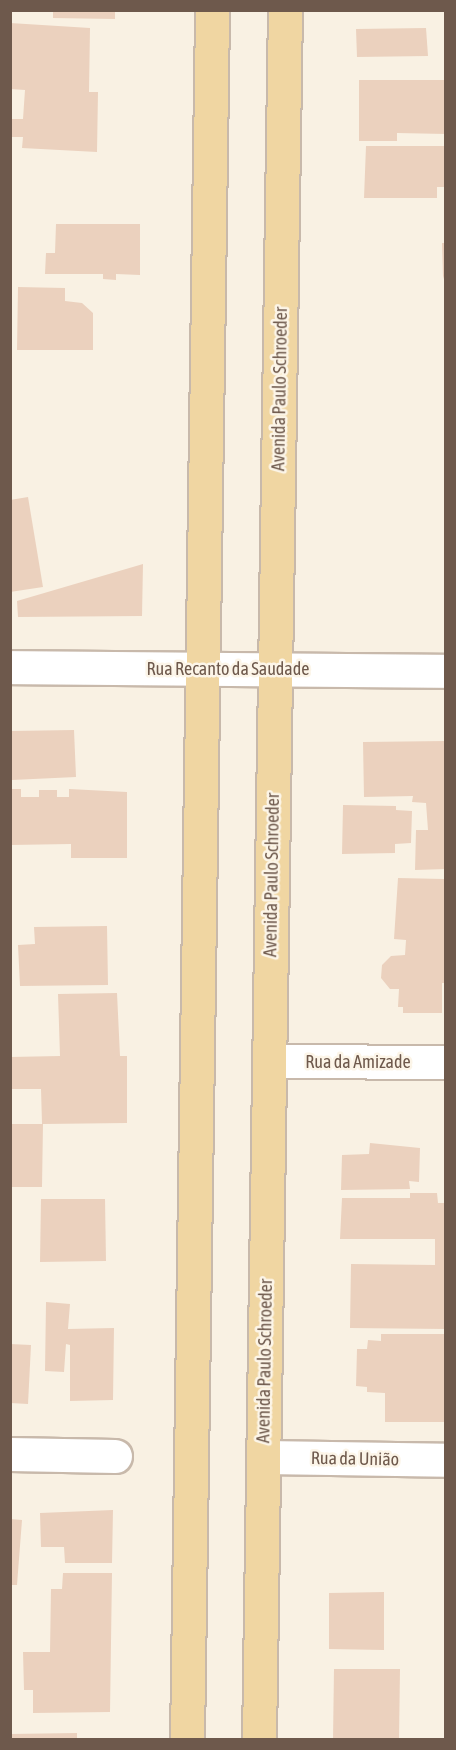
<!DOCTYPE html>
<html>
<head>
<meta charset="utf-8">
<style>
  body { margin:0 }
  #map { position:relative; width:456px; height:1750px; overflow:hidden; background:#f9f1e3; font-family:"Asap Condensed",sans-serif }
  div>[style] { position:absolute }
  .building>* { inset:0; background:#ebd1be }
  .roads { filter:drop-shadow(2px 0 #c8b9ab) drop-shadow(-2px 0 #c8b9ab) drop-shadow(0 2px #c8b9ab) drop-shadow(0 -2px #c8b9ab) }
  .street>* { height:33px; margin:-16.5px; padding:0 16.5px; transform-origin:16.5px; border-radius:16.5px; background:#fff }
  .primary>* { height:33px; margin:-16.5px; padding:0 16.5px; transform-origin:16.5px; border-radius:16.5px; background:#f0d6a2 }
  span { translate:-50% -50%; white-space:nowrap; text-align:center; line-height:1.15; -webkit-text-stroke:5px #fcf5e8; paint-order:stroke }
  .street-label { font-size:18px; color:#6e594c }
  .frame { position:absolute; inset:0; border:12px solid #6e594c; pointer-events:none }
</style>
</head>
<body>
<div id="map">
  <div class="building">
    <div style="clip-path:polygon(53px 10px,115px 10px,115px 19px,53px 18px)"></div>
    <div style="clip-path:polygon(10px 23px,90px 28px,89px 92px,98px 92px,97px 152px,22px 148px,23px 137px,10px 137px,10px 119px,23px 119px,25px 90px,10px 89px)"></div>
    <div style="clip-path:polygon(426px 28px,428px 56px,357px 57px,356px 29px)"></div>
    <div style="clip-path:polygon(359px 80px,446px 80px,446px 134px,397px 133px,397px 141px,359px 141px)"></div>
    <div style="clip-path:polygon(366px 146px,446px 146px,446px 187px,437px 187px,437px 198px,364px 198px)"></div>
    <div style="clip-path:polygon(56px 224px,140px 224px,140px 275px,116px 274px,116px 280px,103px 279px,103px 274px,45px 274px,46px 253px,55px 253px)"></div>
    <div style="clip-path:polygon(442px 243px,446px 243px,446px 286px,443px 276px)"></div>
    <div style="clip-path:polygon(18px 287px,65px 288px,65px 301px,82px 303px,93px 313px,93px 350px,17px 350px)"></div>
    <div style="clip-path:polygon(28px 497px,43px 587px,10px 592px,10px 500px)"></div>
    <div style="clip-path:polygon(143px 564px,142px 616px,18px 617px,17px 601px)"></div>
    <div style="clip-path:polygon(74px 730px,76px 777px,12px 780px,11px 731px)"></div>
    <div style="clip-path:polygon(446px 741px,446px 869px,415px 870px,416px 830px,428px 830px,426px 803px,412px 802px,413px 796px,364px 797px,363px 742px)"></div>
    <div style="clip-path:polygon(10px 789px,21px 789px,21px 797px,39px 797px,39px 790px,57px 790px,57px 797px,69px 797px,69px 789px,127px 792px,127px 858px,71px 858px,71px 844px,10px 845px)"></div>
    <div style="clip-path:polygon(343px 805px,396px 806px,396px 810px,412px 811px,411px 843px,395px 844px,395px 853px,342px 854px)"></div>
    <div style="clip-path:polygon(398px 878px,444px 879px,446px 983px,442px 983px,442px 1013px,403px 1013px,403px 1007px,398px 1007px,399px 989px,390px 989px,381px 978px,382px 965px,391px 956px,405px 955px,406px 940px,394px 939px)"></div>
    <div style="clip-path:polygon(107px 926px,108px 985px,20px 986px,18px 945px,35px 944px,34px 927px)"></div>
    <div style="clip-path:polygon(117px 993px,120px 1056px,127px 1056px,127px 1123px,43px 1124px,42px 1187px,10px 1187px,10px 1124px,42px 1124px,41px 1089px,10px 1089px,10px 1057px,60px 1056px,58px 994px)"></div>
    <div style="clip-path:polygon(370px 1143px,420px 1148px,419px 1182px,409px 1181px,410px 1189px,341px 1190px,342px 1155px,369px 1154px)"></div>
    <div style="clip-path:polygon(410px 1193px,437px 1193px,438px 1203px,446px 1203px,446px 1329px,350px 1328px,351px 1264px,435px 1265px,435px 1239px,340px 1239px,342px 1198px,410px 1198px)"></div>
    <div style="clip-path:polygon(41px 1199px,105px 1199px,106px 1261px,40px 1262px)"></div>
    <div style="clip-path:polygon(46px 1302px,70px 1304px,68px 1329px,114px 1328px,113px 1400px,70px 1401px,70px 1345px,66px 1344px,64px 1372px,45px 1371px)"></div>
    <div style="clip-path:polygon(381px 1334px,446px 1334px,446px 1422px,385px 1422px,385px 1393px,367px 1392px,367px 1387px,356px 1386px,357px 1349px,367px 1349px,368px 1340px,381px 1341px)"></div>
    <div style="clip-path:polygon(10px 1344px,31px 1345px,28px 1404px,10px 1403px)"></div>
    <div style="clip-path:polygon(113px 1510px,112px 1563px,65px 1563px,64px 1547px,41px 1547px,40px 1513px)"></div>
    <div style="clip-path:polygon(10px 1519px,22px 1520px,17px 1585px,10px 1585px)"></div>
    <div style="clip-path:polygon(63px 1573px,112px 1573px,110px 1712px,33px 1713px,33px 1690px,24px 1690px,23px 1652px,50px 1652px,51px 1589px,62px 1589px)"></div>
    <div style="clip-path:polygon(384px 1592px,384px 1650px,329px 1649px,329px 1593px)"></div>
    <div style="clip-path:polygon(334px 1669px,400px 1669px,399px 1740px,333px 1740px)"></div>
    <div style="clip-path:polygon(77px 1733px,77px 1740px,10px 1740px,10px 1734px)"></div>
  </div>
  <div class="roads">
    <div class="street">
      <div style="left:10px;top:667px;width:436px;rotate:0.5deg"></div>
      <div style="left:270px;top:1061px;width:176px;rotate:0.3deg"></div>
      <div style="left:10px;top:1454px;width:105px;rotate:1.1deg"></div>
      <div style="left:264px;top:1457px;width:182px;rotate:0.9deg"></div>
    </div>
    <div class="primary">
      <div style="left:187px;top:1740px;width:1730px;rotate:-89.17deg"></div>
      <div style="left:259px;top:1740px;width:1730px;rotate:-89.14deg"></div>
    </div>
  </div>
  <div class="street-label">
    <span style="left:280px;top:389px;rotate:-89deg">Avenida Paulo Schroeder</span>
    <span style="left:228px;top:669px">Rua Recanto da Saudade</span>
    <span style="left:272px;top:875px;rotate:-89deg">Avenida Paulo Schroeder</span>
    <span style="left:358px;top:1062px">Rua da Amizade</span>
    <span style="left:265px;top:1361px;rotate:-89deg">Avenida Paulo Schroeder</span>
    <span style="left:355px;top:1459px;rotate:1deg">Rua da União</span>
  </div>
  <div class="frame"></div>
</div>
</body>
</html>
